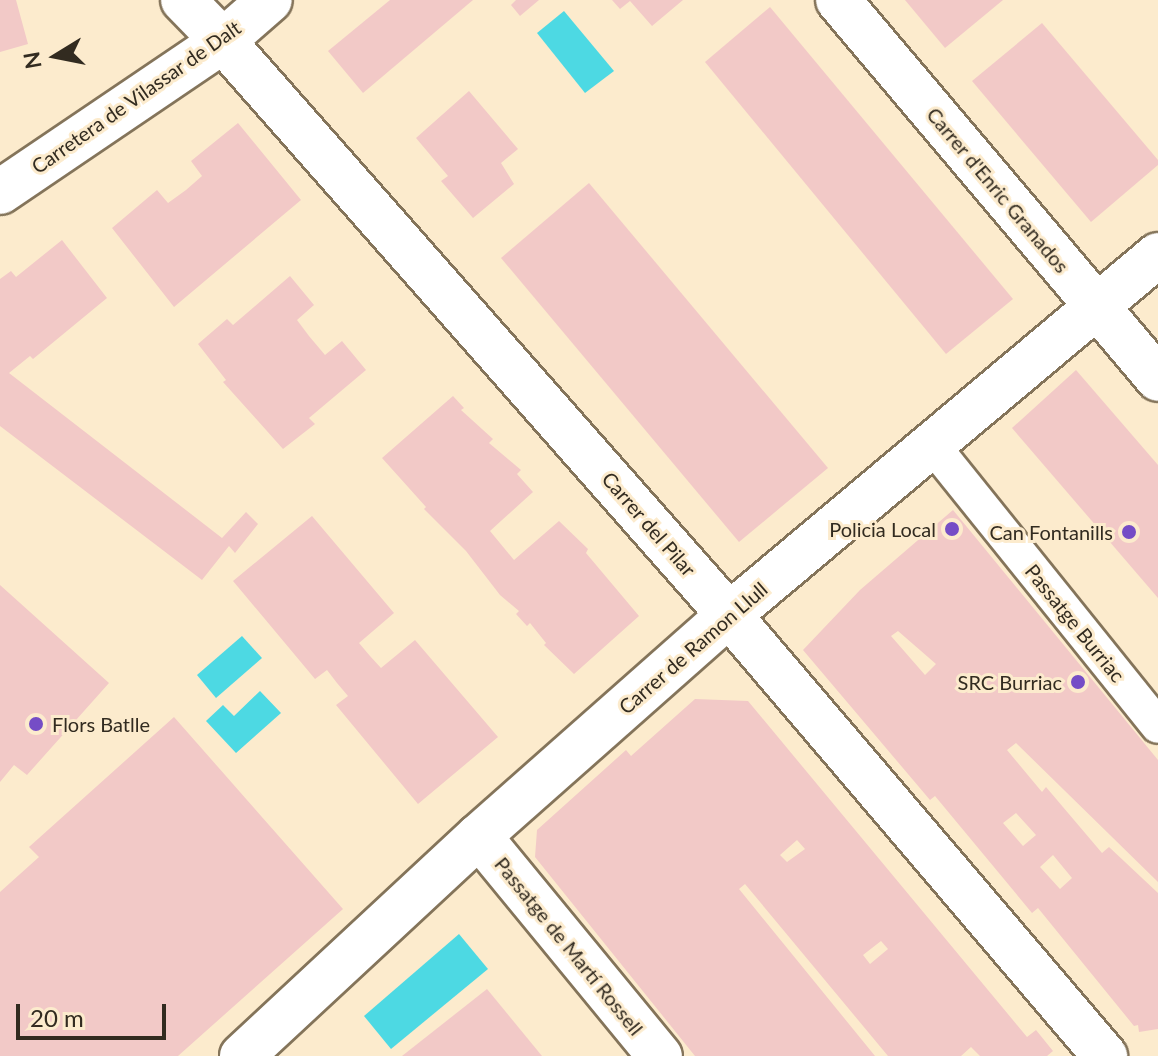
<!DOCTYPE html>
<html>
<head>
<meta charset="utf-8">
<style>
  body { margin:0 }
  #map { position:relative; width:1158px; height:1056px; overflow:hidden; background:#fcebcd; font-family:Lato,sans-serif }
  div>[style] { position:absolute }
  .water>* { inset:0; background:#4dd9e3 }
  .building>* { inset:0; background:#f2c9c7 }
  .roads { filter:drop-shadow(2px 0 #84745a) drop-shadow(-2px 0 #84745a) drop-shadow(0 2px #84745a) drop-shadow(0 -2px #84745a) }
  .pedestrian>* { height:34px; margin:-17px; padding:0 17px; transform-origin:17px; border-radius:17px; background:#fff }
  .minor>* { height:44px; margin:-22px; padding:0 22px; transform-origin:22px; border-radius:22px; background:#fff }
  .tertiary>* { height:44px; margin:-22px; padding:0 22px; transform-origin:22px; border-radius:22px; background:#fff }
  .dots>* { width:22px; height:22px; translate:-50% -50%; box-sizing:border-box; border:4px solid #fcebcd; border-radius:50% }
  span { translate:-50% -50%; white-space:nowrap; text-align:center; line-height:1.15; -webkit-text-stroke:6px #fcebcd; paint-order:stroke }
  .street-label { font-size:20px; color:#322b20 }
  .poi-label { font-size:20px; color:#322b20 }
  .right { translate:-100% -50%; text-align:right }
  .left { translate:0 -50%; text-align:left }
  .north { position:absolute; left:16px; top:16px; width:80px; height:80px; -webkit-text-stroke:6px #fcebcd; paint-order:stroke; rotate:260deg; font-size:22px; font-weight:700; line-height:32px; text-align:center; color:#322b20 }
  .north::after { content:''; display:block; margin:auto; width:28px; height:36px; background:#322b20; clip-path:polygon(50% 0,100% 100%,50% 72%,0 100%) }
  .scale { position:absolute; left:16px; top:1004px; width:150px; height:36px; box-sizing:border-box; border:4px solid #322b20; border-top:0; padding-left:10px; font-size:24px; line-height:28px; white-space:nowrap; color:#322b20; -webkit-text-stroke:6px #fcebcd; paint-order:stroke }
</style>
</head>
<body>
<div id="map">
  <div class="water">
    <div style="clip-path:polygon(564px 11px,614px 71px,585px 93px,537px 33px)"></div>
    <div style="clip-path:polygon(242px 636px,262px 658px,216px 698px,197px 675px)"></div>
    <div style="clip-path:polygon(260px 691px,281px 713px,236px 753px,206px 721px,223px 705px,234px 716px)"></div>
    <div style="clip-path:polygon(459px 934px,488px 969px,391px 1049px,364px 1016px)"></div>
  </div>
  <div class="building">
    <div style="clip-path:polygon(0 0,16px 0,28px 44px,0 52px)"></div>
    <div style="clip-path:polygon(390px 0,473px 0,363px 93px,328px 51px)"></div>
    <div style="clip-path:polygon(516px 0,539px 0,520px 16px,511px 5px)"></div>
    <div style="clip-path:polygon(612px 0,683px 0,652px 26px,630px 1px,620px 9px)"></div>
    <div style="clip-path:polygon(905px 0,1003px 0,945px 48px)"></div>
    <div style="clip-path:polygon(770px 7px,1013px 299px,946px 354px,705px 62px)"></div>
    <div style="clip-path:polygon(1042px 23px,1158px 160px,1158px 165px,1091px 222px,972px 81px)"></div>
    <div style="clip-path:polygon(469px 91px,518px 149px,501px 163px,514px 184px,473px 218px,441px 181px,448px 176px,416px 138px)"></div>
    <div style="clip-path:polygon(238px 123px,301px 200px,174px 307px,112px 228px,157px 190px,168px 203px,186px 190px,202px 176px,191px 161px)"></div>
    <div style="clip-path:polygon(589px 183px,828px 468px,739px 542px,501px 258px)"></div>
    <div style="clip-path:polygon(62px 240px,107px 298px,33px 359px,30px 356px,9px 373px,222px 538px,246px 512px,258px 524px,235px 553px,229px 546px,202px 580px,0 426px,0 279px,11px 271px,16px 277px)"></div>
    <div style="clip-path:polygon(290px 276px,314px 305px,297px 320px,309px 336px,325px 355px,342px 341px,366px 370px,309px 418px,315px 424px,283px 449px,223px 382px,226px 380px,198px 344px,227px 319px,233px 325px)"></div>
    <div style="clip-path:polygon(1076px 370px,1158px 465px,1158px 598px,1012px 428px)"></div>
    <div style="clip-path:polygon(453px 396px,464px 408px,461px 410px,493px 439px,489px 443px,521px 470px,517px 474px,533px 492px,490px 531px,514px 560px,559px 521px,588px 549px,586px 553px,639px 616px,574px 674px,544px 645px,546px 643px,530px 623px,527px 626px,516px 614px,519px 611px,500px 595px,466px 551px,424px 509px,426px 507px,382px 458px)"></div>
    <div style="clip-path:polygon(evenodd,953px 510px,1158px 760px,1158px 882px,1016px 743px,1007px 750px,1042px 792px,1046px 787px,1102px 853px,1109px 847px,1158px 893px,1158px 1029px,1139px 1032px,1138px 1025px,1134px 1026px,1038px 908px,1032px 913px,935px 796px,930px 800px,803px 650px,860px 590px,953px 510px,898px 631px,936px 664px,925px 675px,891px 636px,898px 631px,953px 510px,1016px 813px,1036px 835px,1023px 846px,1003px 823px,1016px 813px,953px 510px,1053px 855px,1072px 878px,1060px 889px,1040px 867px,1053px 855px)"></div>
    <div style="clip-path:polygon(312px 516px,394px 613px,359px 643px,370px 656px,381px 668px,415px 640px,498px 737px,418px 804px,336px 705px,348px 696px,337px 683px,327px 670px,315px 679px,233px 581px)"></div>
    <div style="clip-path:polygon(0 585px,109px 683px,27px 775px,14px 765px,0 782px)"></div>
    <div style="clip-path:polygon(evenodd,695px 699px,748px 701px,1027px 1037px,1036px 1030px,1053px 1051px,1047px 1056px,980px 1056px,971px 1047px,961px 1056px,888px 1056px,745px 884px,739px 889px,875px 1056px,695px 1056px,535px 857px,537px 830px,626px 750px,631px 756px,695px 699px,797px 840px,805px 849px,787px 862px,780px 855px,797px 840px,695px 699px,881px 941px,888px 949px,870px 964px,863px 955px,881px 941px)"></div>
    <div style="clip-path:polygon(174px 717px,343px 909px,178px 1056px,0 1056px,0 892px,39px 857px,29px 847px)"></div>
    <div style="clip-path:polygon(487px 989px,542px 1056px,402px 1056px)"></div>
  </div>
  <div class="roads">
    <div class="pedestrian">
      <div style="left:933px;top:446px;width:359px;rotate:51.2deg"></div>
    </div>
    <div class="minor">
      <div style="left:183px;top:0;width:57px;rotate:45.7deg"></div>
      <div style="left:223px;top:41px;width:765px;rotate:48.6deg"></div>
      <div style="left:729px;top:615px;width:580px;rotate:49.55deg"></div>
      <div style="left:838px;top:0;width:496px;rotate:49.8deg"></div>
      <div style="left:479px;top:836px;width:285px;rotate:50.6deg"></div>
      <div style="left:242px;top:1056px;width:323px;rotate:-42.9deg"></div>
      <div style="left:479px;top:836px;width:334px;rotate:-41.5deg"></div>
      <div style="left:729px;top:615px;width:560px;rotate:-40deg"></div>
    </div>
    <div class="tertiary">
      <div style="left:0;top:192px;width:269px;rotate:-34.1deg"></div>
      <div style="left:223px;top:41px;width:62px;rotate:-41.1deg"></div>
    </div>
  </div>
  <div class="dots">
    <div style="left:952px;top:529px;background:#754dc6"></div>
    <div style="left:1129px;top:532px;background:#754dc6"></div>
    <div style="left:1078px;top:682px;background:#754dc6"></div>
    <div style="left:36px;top:724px;background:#754dc6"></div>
  </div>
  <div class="street-label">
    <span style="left:136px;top:97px;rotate:-35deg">Carretera de Vilassar de Dalt</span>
    <span style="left:998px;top:190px;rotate:50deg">Carrer d'Enric Granados</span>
    <span style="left:649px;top:524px;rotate:49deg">Carrer del Pilar</span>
    <span style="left:1075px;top:623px;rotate:51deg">Passatge Burriac</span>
    <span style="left:693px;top:648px;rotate:-41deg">Carrer de Ramon Llull</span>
    <span style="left:569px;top:946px;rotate:51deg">Passatge de Martí Rossell</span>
  </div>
  <div class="poi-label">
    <span class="right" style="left:936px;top:529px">Policia Local</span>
    <span class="right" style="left:1113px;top:532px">Can Fontanills</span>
    <span class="right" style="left:1062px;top:682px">SRC Burriac</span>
    <span class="left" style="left:52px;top:724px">Flors Batlle</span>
  </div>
  <div class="north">N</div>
  <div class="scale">20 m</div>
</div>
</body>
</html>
